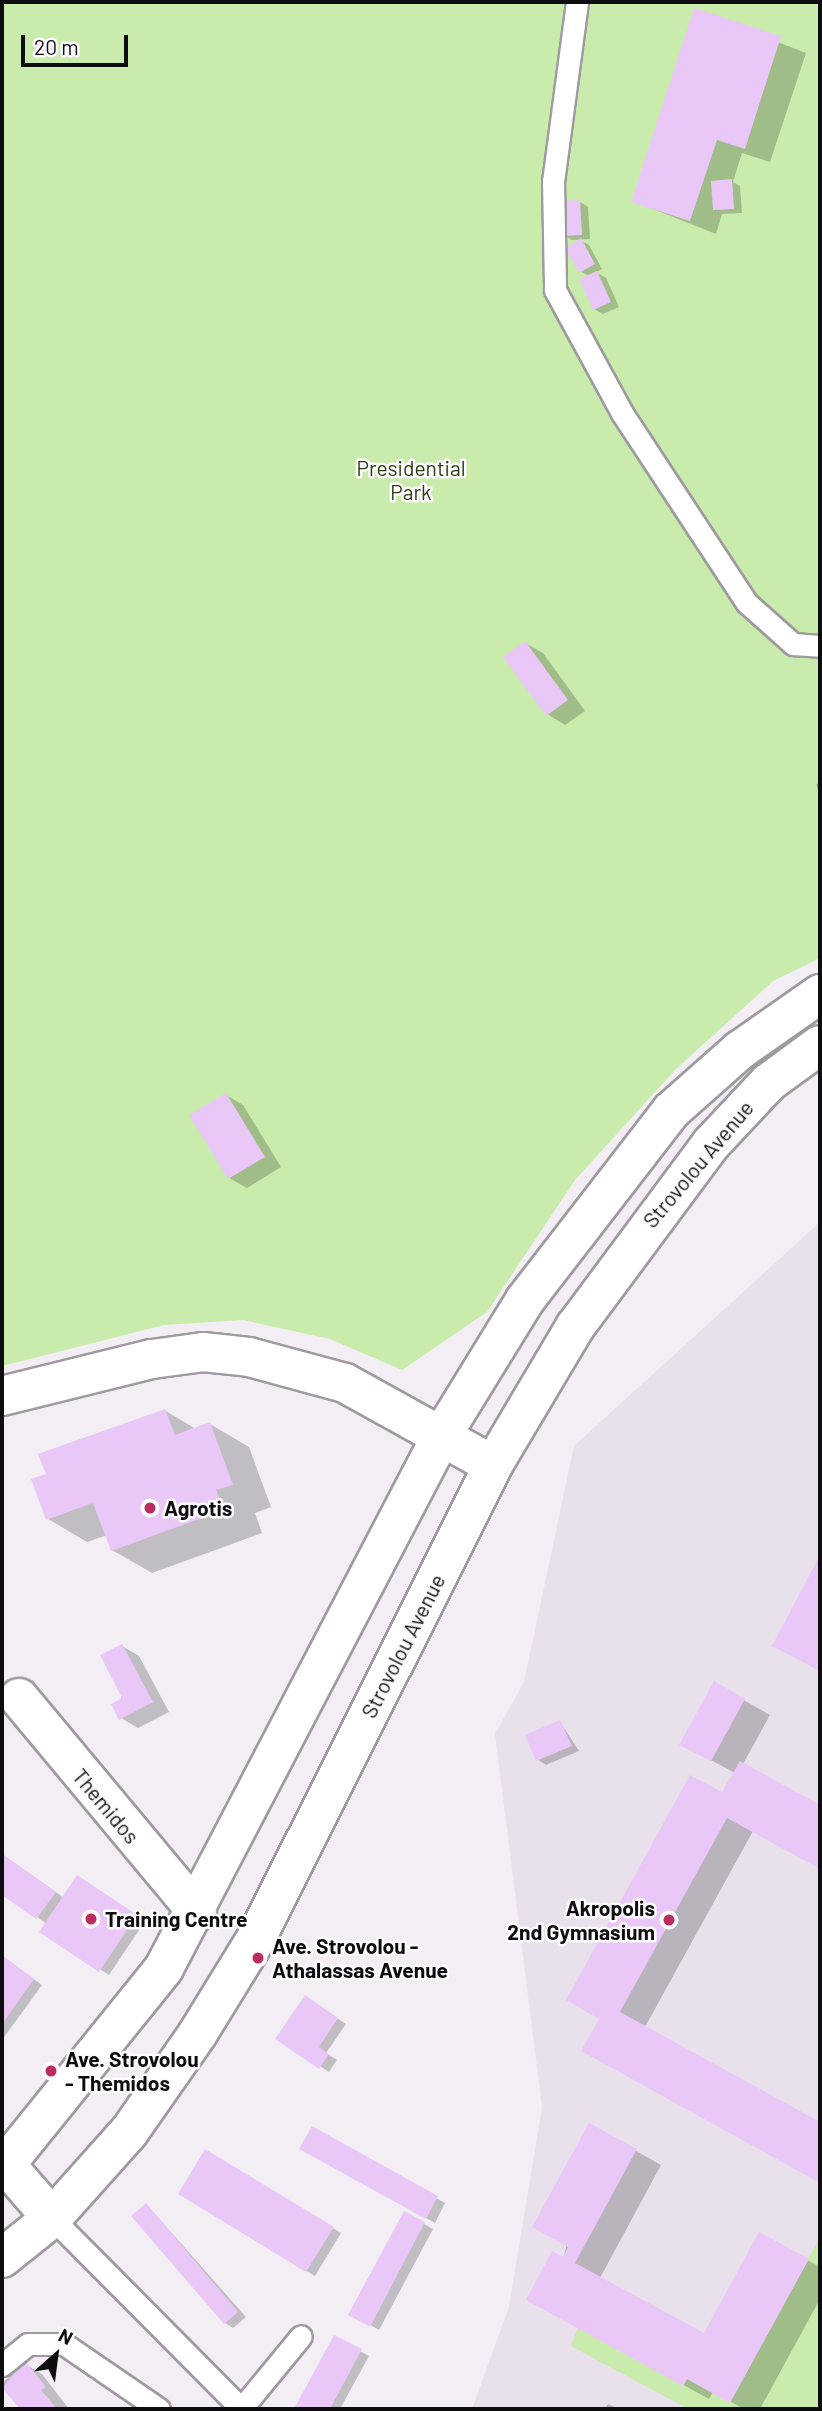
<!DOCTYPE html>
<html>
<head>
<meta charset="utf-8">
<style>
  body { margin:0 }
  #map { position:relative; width:822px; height:2411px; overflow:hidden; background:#f2eef4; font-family:Barlow,sans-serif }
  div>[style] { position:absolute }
  .built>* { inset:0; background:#e8e0eb }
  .green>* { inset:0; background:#c9ebab }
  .shadow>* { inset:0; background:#0003 }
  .building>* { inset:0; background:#e9c8f8 }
  .roads { filter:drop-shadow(2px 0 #9e9a9f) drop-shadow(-2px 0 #9e9a9f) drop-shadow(0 2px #9e9a9f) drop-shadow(0 -2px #9e9a9f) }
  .lane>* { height:21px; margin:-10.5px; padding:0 10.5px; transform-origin:10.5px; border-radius:10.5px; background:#fff }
  .street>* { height:38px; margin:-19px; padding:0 19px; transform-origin:19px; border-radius:19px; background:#fff }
  .secondary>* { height:38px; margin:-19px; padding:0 19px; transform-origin:19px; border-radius:19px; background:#fff }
  .primary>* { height:38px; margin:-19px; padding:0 19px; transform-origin:19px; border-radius:19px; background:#fff }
  .dots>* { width:19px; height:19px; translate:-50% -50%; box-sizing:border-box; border:4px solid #fefcff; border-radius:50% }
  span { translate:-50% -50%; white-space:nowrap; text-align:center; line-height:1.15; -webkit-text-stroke:5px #fefcff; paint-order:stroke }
  .park-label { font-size:21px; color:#293e11 }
  .street-label { font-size:21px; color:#0d0c0e }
  .poi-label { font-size:21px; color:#0d0c0e; font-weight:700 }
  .left { translate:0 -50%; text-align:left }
  .right { translate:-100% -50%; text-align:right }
  .frame { position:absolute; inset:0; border:4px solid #0d0c0e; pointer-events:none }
  .north { position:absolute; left:21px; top:2320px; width:70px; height:70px; -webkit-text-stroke:5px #fefcff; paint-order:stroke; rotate:28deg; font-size:19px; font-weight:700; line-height:28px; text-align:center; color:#0d0c0e }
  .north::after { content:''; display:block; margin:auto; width:24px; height:32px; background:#0d0c0e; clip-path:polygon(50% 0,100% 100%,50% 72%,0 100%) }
  .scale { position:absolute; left:21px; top:35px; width:107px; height:32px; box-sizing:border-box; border:4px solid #0d0c0e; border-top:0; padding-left:9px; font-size:21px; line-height:24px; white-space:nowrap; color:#0d0c0e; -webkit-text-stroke:5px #fefcff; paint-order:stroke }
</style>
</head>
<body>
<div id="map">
  <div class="built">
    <div style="clip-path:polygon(820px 1222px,820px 2409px,472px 2409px,509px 2307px,542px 2107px,495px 1734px,524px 1682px,574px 1446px)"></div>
  </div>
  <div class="green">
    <div style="clip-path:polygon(2px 2px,820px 2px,820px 958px,773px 981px,675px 1070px,575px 1180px,487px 1312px,402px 1370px,330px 1339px,243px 1320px,164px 1325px,2px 1366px)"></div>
    <div style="clip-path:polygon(820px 2237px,820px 2409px,688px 2409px,571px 2346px,578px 2328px,683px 2386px,687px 2379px,730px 2403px)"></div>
  </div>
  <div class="shadow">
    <div style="clip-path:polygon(695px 10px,806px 53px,770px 162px,742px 153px,733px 182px,740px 186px,742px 213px,722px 214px,716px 234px,633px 201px)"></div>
    <div style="clip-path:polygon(580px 202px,588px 207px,590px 239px,572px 240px,563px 235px)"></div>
    <div style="clip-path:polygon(581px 241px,589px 245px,602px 269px,596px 272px,606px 278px,619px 307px,603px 314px,594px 309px,589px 276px,580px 271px)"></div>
    <div style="clip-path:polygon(525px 643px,543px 653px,585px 711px,565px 725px,547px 714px)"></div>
    <div style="clip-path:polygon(820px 783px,820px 797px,816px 784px)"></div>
    <div style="clip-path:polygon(226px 1095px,243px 1105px,281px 1167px,247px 1188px,229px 1178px)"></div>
    <div style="clip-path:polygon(164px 1410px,196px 1429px,210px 1424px,249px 1447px,271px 1507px,255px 1513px,262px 1533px,152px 1573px,112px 1550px,107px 1535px,87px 1542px,48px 1519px,48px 1475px)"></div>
    <div style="clip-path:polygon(820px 1559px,820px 1671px,774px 1645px)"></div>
    <div style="clip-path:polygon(122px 1646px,139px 1656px,169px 1712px,138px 1728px,121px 1718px)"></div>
    <div style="clip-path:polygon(715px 1684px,770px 1715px,743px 1764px,820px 1807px,820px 1868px,753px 1831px,645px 2027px,820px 2124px,820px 2182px,583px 2051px,735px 1773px,707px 1758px)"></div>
    <div style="clip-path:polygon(560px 1722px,579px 1751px,546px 1765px,538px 1760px)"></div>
    <div style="clip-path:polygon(2px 1854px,64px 1898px,86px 1882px,145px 1921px,109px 1975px,42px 1931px,47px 1924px,2px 1893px)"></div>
    <div style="clip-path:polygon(2px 1956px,42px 1985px,2px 2040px)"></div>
    <div style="clip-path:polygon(314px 2003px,346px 2024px,326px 2053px,337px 2060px,329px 2072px,278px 2039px)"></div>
    <div style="clip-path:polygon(590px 2125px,661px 2165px,600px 2278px,704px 2335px,760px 2234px,820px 2267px,820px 2299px,760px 2409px,744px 2409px,713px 2392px,709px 2399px,553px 2313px)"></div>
    <div style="clip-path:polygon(312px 2128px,445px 2203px,435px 2223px,301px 2148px)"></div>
    <div style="clip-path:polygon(206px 2151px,341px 2233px,315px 2276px,180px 2194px)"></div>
    <div style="clip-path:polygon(147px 2205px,246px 2317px,233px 2328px,225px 2323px)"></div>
    <div style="clip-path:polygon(404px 2213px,433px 2229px,379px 2330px,351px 2314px)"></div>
    <div style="clip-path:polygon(335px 2337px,369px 2356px,340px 2409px,296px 2409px)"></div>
    <div style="clip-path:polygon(25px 2364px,42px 2374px,69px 2409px,23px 2409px,2px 2383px)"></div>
    <div style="clip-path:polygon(608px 2404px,619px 2409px,605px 2409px)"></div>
  </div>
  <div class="building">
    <div style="clip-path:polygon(694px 8px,781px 36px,745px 149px,717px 140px,690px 221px,631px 202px)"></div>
    <div style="clip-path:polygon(732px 179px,734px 209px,713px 210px,711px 181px)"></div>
    <div style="clip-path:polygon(580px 200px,582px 235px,562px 236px,560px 201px)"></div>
    <div style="clip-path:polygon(581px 238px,595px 264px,579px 273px,565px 248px)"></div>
    <div style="clip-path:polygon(597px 271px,611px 302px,593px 310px,579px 279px)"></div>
    <div style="clip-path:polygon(525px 641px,568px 700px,546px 716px,503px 657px)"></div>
    <div style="clip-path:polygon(226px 1093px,265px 1157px,228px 1179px,189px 1115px)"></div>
    <div style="clip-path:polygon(165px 1409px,175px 1435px,210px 1422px,233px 1485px,216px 1490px,224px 1510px,111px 1551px,93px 1503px,46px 1520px,31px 1479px,46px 1474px,38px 1454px)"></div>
    <div style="clip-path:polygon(820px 1555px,820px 1671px,772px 1646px)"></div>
    <div style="clip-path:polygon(122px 1644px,153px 1702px,119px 1720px,111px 1704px,122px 1698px,100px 1655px)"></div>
    <div style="clip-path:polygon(714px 1681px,745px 1699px,711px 1761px,679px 1745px)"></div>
    <div style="clip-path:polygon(560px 1720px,572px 1746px,536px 1761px,525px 1735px)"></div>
    <div style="clip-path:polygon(740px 1761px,820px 1805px,820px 1869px,727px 1818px,620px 2012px,820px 2122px,820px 2183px,581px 2051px,599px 2019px,566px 2000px,690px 1775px,722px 1792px)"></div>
    <div style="clip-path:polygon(2px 1854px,56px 1892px,36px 1919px,2px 1895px)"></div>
    <div style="clip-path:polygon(77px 1875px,137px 1915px,99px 1972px,39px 1932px)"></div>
    <div style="clip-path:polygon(2px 1955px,34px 1979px,2px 2024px)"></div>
    <div style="clip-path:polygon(305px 1995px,338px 2018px,319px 2047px,329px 2054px,319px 2069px,275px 2039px)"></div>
    <div style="clip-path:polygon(589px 2123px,637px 2149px,575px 2263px,704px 2333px,759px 2232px,809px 2259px,730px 2403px,687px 2379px,683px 2386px,526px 2300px,552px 2251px,563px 2257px,568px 2247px,532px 2227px)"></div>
    <div style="clip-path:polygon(312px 2126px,438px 2196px,426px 2219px,299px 2149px)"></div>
    <div style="clip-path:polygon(205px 2149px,334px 2227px,306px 2272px,178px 2194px)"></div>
    <div style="clip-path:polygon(146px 2203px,238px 2312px,224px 2324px,131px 2216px)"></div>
    <div style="clip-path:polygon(404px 2211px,425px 2222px,370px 2327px,348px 2315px)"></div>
    <div style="clip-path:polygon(334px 2335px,362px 2349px,330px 2409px,294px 2409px)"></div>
    <div style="clip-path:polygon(25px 2361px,46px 2387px,41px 2390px,57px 2409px,20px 2409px,2px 2388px)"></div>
  </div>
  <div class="roads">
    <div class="lane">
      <div style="left:577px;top:2px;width:181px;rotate:97.6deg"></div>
      <div style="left:553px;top:181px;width:109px;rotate:88.9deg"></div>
      <div style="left:555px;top:290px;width:140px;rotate:61.4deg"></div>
      <div style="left:622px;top:413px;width:227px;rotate:56.7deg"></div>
      <div style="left:747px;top:603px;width:62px;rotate:41.7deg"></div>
      <div style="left:793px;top:644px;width:27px;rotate:4deg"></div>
      <div style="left:52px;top:2218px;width:269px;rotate:45.2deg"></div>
      <div style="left:2px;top:2365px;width:33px;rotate:-39deg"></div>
      <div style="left:28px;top:2344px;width:36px"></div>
      <div style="left:64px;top:2344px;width:115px;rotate:34.4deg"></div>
      <div style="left:241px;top:2409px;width:94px;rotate:-50.6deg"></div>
    </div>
    <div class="street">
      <div style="left:2px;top:1396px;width:154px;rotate:-13.9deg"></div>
      <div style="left:152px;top:1359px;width:51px;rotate:-7.8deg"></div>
      <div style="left:203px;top:1352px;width:46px;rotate:6.2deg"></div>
      <div style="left:249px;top:1357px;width:99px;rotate:15.2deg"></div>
      <div style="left:345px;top:1383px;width:169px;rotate:29deg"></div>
      <div style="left:19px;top:1698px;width:278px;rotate:50.2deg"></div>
    </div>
    <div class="secondary">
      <div style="left:6px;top:2165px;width:70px;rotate:49deg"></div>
    </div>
    <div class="primary">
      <div style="left:2px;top:2169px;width:258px;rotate:-51.1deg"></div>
      <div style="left:164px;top:1968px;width:601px;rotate:-62.45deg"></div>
      <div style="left:442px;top:1435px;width:158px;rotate:-58.4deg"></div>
      <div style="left:525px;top:1300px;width:239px;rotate:-52.3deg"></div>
      <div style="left:671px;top:1111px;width:92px;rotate:-41.5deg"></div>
      <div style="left:740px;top:1050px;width:98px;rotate:-35deg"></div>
      <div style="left:2px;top:2258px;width:64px;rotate:-38.7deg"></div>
      <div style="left:52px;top:2218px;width:115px;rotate:-48.2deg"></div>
      <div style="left:129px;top:2132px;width:121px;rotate:-55.1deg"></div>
      <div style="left:198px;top:2033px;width:113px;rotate:-58.4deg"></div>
      <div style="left:257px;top:1937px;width:528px;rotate:-63.43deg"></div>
      <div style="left:493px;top:1465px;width:161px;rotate:-59.3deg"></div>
      <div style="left:575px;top:1327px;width:228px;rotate:-53.4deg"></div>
      <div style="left:711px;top:1144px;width:83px;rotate:-46.9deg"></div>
      <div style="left:768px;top:1083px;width:64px;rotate:-36.2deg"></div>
    </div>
  </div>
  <div class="dots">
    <div style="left:150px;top:1508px;background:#ba2d5e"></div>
    <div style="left:91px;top:1919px;background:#ba2d5e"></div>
    <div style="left:669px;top:1920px;background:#ba2d5e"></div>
    <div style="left:258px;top:1958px;background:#ba2d5e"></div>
    <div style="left:51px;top:2071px;background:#ba2d5e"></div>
  </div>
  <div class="park-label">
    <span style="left:411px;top:480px">Presidential<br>Park</span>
  </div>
  <div class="street-label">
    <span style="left:698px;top:1164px;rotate:-50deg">Strovolou Avenue</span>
    <span style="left:403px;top:1646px;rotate:-63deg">Strovolou Avenue</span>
    <span style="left:106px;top:1806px;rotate:50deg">Themidos</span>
  </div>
  <div class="poi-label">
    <span class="left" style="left:164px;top:1508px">Agrotis</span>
    <span class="right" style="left:655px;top:1920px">Akropolis<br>2nd Gymnasium</span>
    <span class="left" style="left:105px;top:1919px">Training Centre</span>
    <span class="left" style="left:272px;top:1958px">Ave. Strovolou -<br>Athalassas Avenue</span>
    <span class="left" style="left:65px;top:2071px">Ave. Strovolou<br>- Themidos</span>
  </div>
  <div class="frame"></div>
  <div class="north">N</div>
  <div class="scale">20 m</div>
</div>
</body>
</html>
